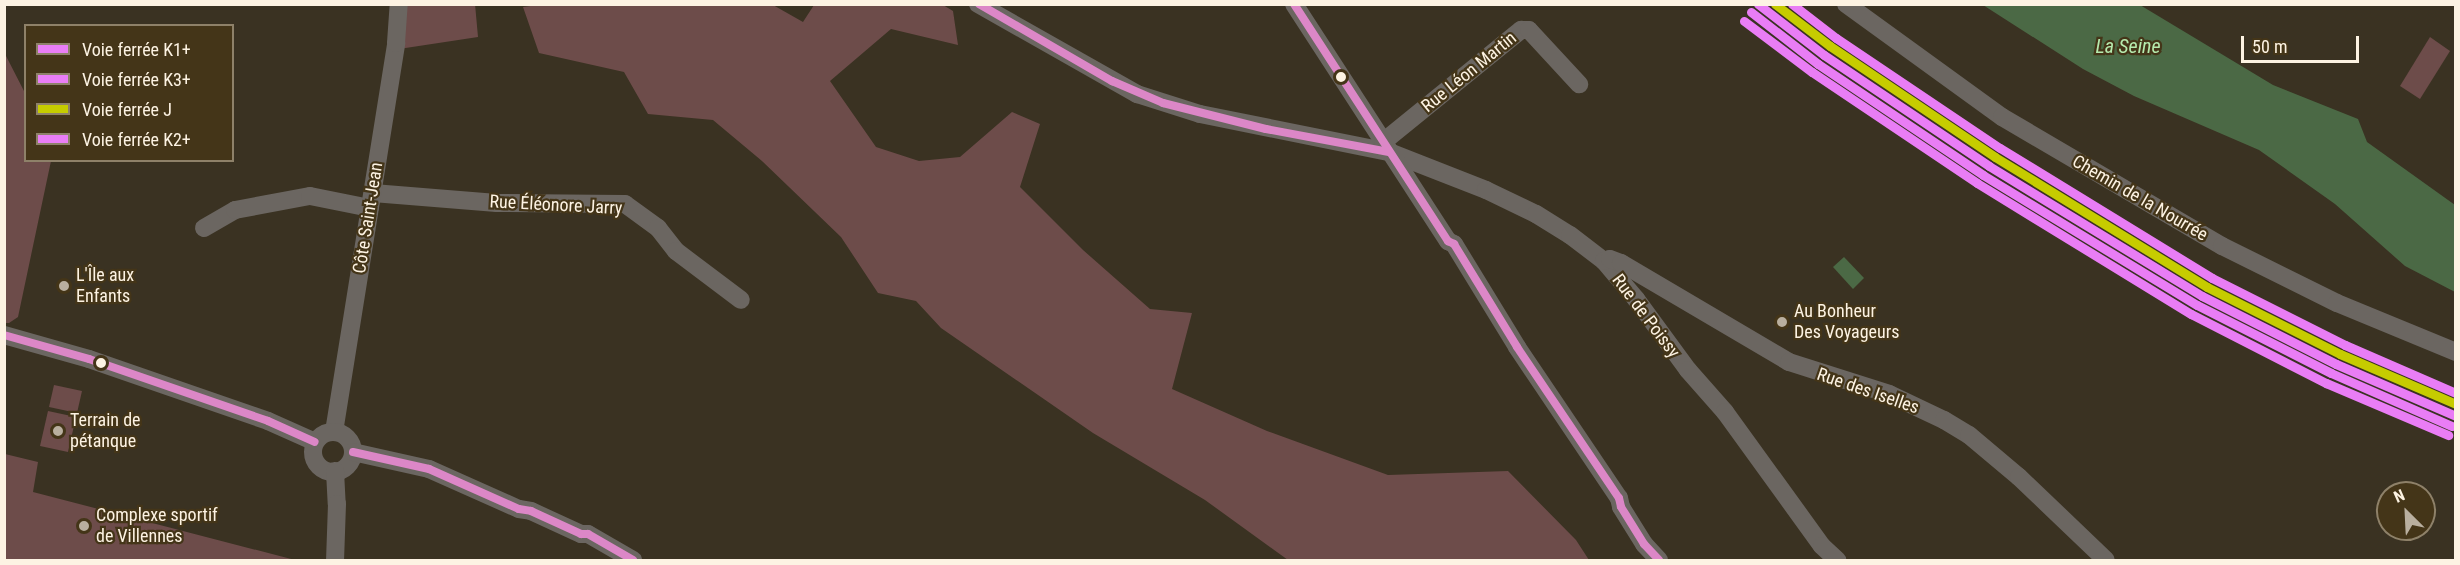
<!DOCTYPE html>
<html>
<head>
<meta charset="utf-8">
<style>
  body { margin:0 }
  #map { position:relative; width:2460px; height:565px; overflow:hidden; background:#3a3222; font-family:"Roboto Condensed",sans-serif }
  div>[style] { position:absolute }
  .green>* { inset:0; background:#6d4c4a }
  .water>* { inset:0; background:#4b6945 }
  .minor>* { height:18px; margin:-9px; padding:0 9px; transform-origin:9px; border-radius:9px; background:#6b6661 }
  .minor>.ring { margin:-9px; padding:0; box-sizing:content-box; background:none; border:18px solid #6b6661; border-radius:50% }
  .bus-1>* { height:8px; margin:-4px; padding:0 4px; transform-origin:4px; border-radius:4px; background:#dc87c7 }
  .rail-1>* { height:9px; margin:-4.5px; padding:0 4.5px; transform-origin:4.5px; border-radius:4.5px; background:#e97df5 }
  .rail-2>* { height:9px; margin:-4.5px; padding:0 4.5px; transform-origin:4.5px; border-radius:4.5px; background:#e97df5 }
  .rail-3>* { height:9px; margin:-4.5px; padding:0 4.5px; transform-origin:4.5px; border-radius:4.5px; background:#c6cc00 }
  .rail-4>* { height:9px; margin:-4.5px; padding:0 4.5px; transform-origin:4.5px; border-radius:4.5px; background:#e97df5 }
  .rail-5>* { height:9px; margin:-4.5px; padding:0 4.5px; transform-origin:4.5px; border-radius:4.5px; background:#e97df5 }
  .dots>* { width:16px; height:16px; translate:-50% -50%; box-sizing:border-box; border:3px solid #443518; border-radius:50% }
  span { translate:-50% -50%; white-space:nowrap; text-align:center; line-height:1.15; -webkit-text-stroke:4.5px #443518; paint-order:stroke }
  .street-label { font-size:18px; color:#fdf3e3 }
  .poi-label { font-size:18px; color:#fdf3e3 }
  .left { translate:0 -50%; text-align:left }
  .water-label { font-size:20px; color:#b6ebae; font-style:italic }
  .frame { position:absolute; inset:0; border:6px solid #fdf3e3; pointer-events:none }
  .legend { position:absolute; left:24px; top:24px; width:210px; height:138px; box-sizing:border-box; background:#443518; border:2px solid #8e8169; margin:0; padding:8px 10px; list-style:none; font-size:18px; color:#fdf3e3 }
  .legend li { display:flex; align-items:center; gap:12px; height:30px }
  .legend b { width:30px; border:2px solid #8e8169 }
  .north { position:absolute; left:2376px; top:481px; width:60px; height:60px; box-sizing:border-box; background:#443518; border:2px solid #8e8169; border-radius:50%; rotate:336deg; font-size:16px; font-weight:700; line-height:24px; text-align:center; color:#fdf3e3 }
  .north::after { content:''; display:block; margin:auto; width:21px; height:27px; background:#b9af9f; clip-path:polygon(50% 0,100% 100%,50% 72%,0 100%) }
  .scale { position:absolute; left:2241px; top:36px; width:118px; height:27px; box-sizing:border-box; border:3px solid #fdf3e3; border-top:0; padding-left:8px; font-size:18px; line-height:21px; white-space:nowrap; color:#fdf3e3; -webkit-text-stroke:4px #443518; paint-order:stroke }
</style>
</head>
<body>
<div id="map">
  <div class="green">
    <div style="clip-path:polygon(475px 4px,478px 37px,399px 49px,403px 5px)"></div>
    <div style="clip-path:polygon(538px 5px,773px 5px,803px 22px,814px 5px,943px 5px,953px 11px,958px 45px,891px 29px,830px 81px,876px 147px,919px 161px,960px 157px,1012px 112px,1040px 124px,1020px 187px,1083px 250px,1150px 309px,1192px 313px,1172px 389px,1267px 431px,1388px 475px,1508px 471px,1576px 540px,1589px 560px,1288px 560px,1205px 500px,1093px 433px,941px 328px,916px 301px,878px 293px,841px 237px,762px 161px,713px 120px,648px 114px,624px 72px,539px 53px,523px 7px)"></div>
    <div style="clip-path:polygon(2430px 37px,2450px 51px,2420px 99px,2400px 86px)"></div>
    <div style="clip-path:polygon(4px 52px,25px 93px,26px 160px,51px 161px,18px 317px,9px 323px,4px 323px)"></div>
    <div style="clip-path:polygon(54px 385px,82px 391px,77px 413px,49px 407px)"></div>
    <div style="clip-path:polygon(48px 411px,76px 417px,68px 452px,40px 446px)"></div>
    <div style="clip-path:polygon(5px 454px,38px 462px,33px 492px,295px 560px,5px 560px)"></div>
  </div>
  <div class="water">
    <div style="clip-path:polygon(1983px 5px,2140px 5px,2273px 85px,2358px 119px,2367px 142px,2455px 205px,2455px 292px,2405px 266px,2335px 204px,2259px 150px,2134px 96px,2083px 69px)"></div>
    <div style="clip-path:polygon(1844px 257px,1864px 278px,1853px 289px,1833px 267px)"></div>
  </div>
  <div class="minor">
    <div style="left:978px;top:4px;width:183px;rotate:29.5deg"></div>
    <div style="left:1137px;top:94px;width:66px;rotate:17.6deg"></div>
    <div style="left:1200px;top:114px;width:193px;rotate:11.4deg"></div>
    <div style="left:1389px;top:152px;width:104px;rotate:21.4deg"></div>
    <div style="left:1486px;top:190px;width:55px;rotate:25.6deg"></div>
    <div style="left:1536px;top:214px;width:40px;rotate:32deg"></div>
    <div style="left:1570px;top:235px;width:43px;rotate:37.4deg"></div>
    <div style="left:1604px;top:261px;width:50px;rotate:49.9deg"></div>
    <div style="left:1636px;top:299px;width:88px;rotate:53.8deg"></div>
    <div style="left:1688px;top:370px;width:56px;rotate:48.6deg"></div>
    <div style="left:1725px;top:412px;width:165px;rotate:54.1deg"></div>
    <div style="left:1822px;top:546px;width:21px;rotate:43deg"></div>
    <div style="left:1294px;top:4px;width:283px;rotate:57deg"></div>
    <div style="left:1448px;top:241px;width:7px;rotate:27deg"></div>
    <div style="left:1454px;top:244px;width:121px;rotate:58.5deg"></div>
    <div style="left:1517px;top:347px;width:182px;rotate:56deg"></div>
    <div style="left:1619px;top:498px;width:9px;rotate:77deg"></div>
    <div style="left:1621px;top:507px;width:44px;rotate:58.1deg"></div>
    <div style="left:1644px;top:544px;width:22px;rotate:47deg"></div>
    <div style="left:1846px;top:4px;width:193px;rotate:35.9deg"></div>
    <div style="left:2002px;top:117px;width:255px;rotate:30.4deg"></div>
    <div style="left:2222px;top:246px;width:128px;rotate:26.4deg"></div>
    <div style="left:2337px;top:303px;width:129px;rotate:22.4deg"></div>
    <div style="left:1383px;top:142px;width:178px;rotate:-39.1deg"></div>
    <div style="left:1521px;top:30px;width:8px"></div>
    <div style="left:1529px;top:30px;width:74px;rotate:47.2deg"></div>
    <div style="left:373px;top:193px;width:124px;rotate:4.6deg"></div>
    <div style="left:497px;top:203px;width:128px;rotate:0.4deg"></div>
    <div style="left:625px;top:204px;width:41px;rotate:36deg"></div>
    <div style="left:658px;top:228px;width:29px;rotate:52deg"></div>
    <div style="left:676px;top:251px;width:81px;rotate:37deg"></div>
    <div style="left:204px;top:228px;width:36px;rotate:-30deg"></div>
    <div style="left:235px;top:210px;width:76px;rotate:-10.6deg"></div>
    <div style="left:310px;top:196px;width:61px;rotate:11.3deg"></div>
    <div style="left:1604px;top:261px;width:6px;rotate:-18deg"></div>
    <div style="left:1610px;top:259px;width:12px;rotate:20deg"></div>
    <div style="left:1621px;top:263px;width:195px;rotate:30.5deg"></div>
    <div style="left:1789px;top:362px;width:105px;rotate:17.7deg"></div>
    <div style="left:1889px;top:394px;width:61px;rotate:25.3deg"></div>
    <div style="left:1944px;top:420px;width:29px;rotate:31deg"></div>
    <div style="left:1969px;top:435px;width:65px;rotate:40deg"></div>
    <div style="left:2019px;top:477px;width:120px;rotate:43.7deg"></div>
    <div style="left:4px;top:335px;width:88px;rotate:15.8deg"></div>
    <div style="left:89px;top:359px;width:189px;rotate:19.1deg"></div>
    <div style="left:268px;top:421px;width:51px;rotate:24.1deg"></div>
    <div style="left:334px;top:432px;width:394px;rotate:-80.9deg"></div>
    <div style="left:396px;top:43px;width:39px;rotate:-86deg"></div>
    <div class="ring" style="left:313px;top:432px;width:22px;height:22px"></div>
    <div style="left:353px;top:452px;width:78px;rotate:12.6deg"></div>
    <div style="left:429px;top:469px;width:98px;rotate:24deg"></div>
    <div style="left:519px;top:509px;width:12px;rotate:9deg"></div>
    <div style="left:531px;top:511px;width:55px;rotate:24.7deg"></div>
    <div style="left:581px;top:534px;width:7px"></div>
    <div style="left:588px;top:534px;width:52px;rotate:30deg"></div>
    <div style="left:335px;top:471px;width:33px;rotate:87deg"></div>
    <div style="left:337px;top:504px;width:56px;rotate:92deg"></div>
  </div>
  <div class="bus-1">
    <div style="left:979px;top:4px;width:154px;rotate:30.1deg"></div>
    <div style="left:1112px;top:81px;width:56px;rotate:23.3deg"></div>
    <div style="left:1163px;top:103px;width:106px;rotate:14.2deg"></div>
    <div style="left:1266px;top:129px;width:125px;rotate:10.6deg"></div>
    <div style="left:1294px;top:4px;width:283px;rotate:57deg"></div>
    <div style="left:1448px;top:241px;width:7px;rotate:27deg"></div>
    <div style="left:1454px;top:244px;width:121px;rotate:58.5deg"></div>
    <div style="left:1517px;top:347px;width:182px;rotate:56deg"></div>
    <div style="left:1619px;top:498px;width:9px;rotate:77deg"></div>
    <div style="left:1621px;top:507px;width:44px;rotate:58.1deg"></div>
    <div style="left:1644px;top:544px;width:22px;rotate:47deg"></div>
    <div style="left:4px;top:335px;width:88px;rotate:15.8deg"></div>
    <div style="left:89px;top:359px;width:189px;rotate:19.1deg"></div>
    <div style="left:268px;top:421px;width:51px;rotate:24.1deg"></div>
    <div style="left:353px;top:452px;width:78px;rotate:12.6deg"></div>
    <div style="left:429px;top:469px;width:98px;rotate:24deg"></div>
    <div style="left:519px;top:509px;width:12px;rotate:9deg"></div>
    <div style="left:531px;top:511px;width:55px;rotate:24.7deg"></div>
    <div style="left:581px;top:534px;width:7px"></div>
    <div style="left:588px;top:534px;width:52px;rotate:30deg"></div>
  </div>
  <div class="rail-1">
    <div style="left:1758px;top:4px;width:83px;rotate:37.7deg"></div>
    <div style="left:1824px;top:55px;width:199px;rotate:33.9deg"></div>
    <div style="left:1989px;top:166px;width:250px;rotate:31.4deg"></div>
    <div style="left:2202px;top:296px;width:150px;rotate:26.9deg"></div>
    <div style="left:2336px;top:364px;width:131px;rotate:23.4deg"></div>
  </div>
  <div class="rail-2">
    <div style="left:1751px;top:12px;width:85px;rotate:37.8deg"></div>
    <div style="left:1818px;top:64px;width:199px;rotate:33.9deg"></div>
    <div style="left:1983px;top:175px;width:250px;rotate:31.3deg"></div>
    <div style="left:2197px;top:305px;width:150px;rotate:26.9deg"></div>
    <div style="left:2331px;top:373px;width:132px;rotate:23.7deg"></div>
  </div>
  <div class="rail-3">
    <div style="left:1775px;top:4px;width:69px;rotate:37.4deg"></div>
    <div style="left:1830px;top:46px;width:199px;rotate:33.9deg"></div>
    <div style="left:1995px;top:157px;width:249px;rotate:31.5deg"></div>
    <div style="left:2207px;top:287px;width:149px;rotate:26.7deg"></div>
    <div style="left:2340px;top:354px;width:126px;rotate:23.3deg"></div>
  </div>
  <div class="rail-4">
    <div style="left:1744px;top:21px;width:85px;rotate:36.9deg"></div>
    <div style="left:1812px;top:72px;width:199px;rotate:33.9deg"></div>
    <div style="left:1977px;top:183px;width:251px;rotate:31.5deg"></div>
    <div style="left:2191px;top:314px;width:152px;rotate:27.1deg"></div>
    <div style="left:2326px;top:383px;width:133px;rotate:23.1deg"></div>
  </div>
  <div class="rail-5">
    <div style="left:1792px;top:4px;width:56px;rotate:37.7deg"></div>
    <div style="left:1836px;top:38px;width:197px;rotate:33.9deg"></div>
    <div style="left:2000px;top:148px;width:249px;rotate:31.5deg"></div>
    <div style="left:2212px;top:278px;width:149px;rotate:26.7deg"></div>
    <div style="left:2345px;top:345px;width:121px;rotate:23.4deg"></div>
  </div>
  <div class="dots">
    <div style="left:1341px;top:77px;background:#fdf3e3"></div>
    <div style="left:64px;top:286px;background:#b9af9f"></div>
    <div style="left:1782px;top:322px;background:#b9af9f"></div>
    <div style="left:101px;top:363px;background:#fdf3e3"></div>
    <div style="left:58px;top:431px;background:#b9af9f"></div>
    <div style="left:84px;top:526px;background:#b9af9f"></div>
  </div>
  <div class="street-label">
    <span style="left:1469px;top:72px;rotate:-39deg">Rue Léon Martin</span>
    <span style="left:2140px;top:198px;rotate:30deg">Chemin de la Nourrée</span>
    <span style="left:556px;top:205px;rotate:3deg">Rue Éléonore Jarry</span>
    <span style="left:368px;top:218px;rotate:-81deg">Côte Saint-Jean</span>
    <span style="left:1646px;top:316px;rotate:53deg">Rue de Poissy</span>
    <span style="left:1868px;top:391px;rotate:19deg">Rue des Iselles</span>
  </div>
  <div class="poi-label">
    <span class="left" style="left:76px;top:286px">L'Île aux<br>Enfants</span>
    <span class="left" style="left:1794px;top:322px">Au Bonheur<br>Des Voyageurs</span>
    <span class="left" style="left:70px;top:431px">Terrain de<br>pétanque</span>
    <span class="left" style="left:96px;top:526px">Complexe sportif<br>de Villennes</span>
  </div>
  <div class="water-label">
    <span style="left:2128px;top:46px">La Seine</span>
  </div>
  <div class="frame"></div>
  <ul class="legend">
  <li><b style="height:8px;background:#e97df5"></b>Voie ferrée K1+</li>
  <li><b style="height:8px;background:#e97df5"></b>Voie ferrée K3+</li>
  <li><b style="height:8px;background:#c6cc00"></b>Voie ferrée J</li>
  <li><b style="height:8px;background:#e97df5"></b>Voie ferrée K2+</li>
  </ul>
  <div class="north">N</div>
  <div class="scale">50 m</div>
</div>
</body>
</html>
